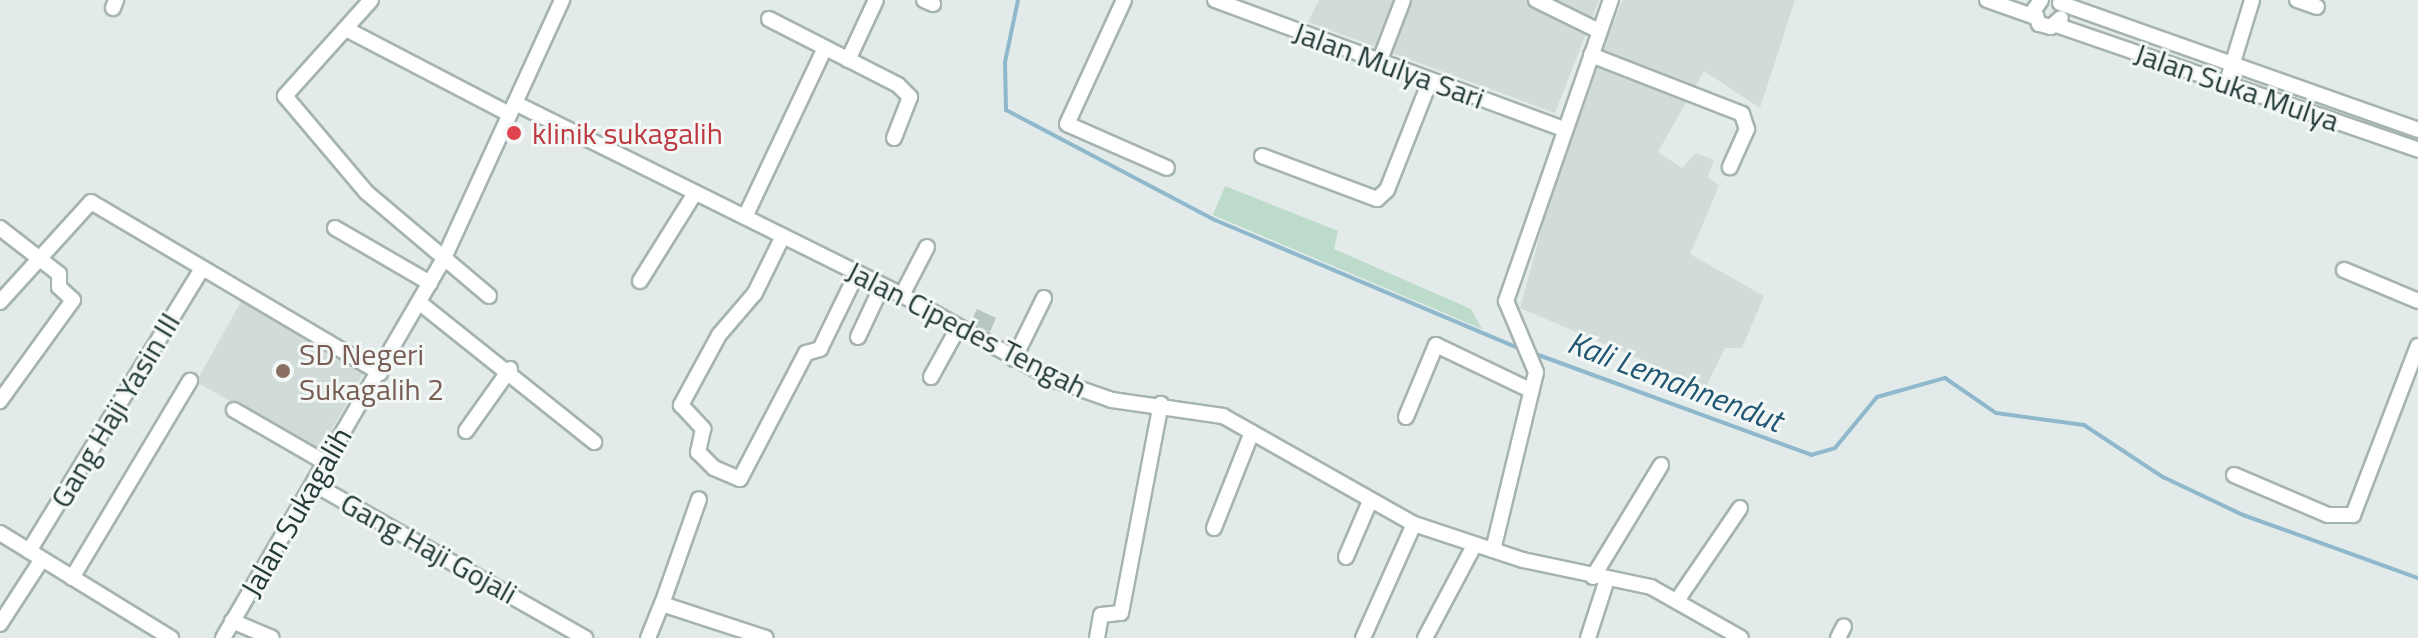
<!DOCTYPE html>
<html>
<head>
<meta charset="utf-8">
<style>
  body { margin:0 }
  #map { position:relative; width:2418px; height:638px; overflow:hidden; background:#e2ebe9; font-family:"Titillium Web",sans-serif }
  div>[style] { position:absolute }
  .built>* { inset:0; background:#d1dbd8 }
  .green>* { inset:0; background:#bddbca }
  .stream>* { height:4px; margin:-2px; padding:0 2px; transform-origin:2px; border-radius:2px; background:#8fb8cc }
  .building>* { inset:0; background:#b8c6c2 }
  .roads { filter:drop-shadow(2px 0 #a5b3b1) drop-shadow(-2px 0 #a5b3b1) drop-shadow(0 2px #a5b3b1) drop-shadow(0 -2px #a5b3b1) }
  .minor>* { height:14px; margin:-7px; padding:0 7px; transform-origin:7px; border-radius:7px; background:#fff }
  .dots>* { width:22px; height:22px; translate:-50% -50%; box-sizing:border-box; border:4px solid #f3f8f6; border-radius:50% }
  span { translate:-50% -50%; white-space:nowrap; text-align:center; line-height:1.15; -webkit-text-stroke:6px #f3f8f6; paint-order:stroke }
  .street-label { font-size:30px; color:#243b39 }
  .health-label { font-size:30px; color:#be3a42 }
  .left { translate:0 -50%; text-align:left }
  .education-label { font-size:30px; color:#785e54 }
  .water-label { font-size:32px; color:#225773; font-style:italic }
</style>
</head>
<body>
<div id="map">
  <div class="built">
    <div style="clip-path:polygon(1319px 0,1599px 0,1555px 113px,1308px 22px)"></div>
    <div style="clip-path:polygon(1623px 0,1795px 0,1760px 108px,1704px 71px,1658px 152px,1682px 168px,1696px 153px,1714px 160px,1708px 177px,1719px 186px,1690px 254px,1764px 296px,1742px 348px,1725px 348px,1706px 387px,1520px 308px,1571px 122px)"></div>
    <div style="clip-path:polygon(247px 291px,370px 361px,320px 451px,196px 382px)"></div>
  </div>
  <div class="green">
    <div style="clip-path:polygon(1225px 186px,1338px 231px,1334px 249px,1471px 309px,1482px 329px,1213px 215px)"></div>
  </div>
  <div class="stream">
    <div style="left:1018px;top:0;width:63px;rotate:101.8deg"></div>
    <div style="left:1005px;top:62px;width:48px;rotate:88.8deg"></div>
    <div style="left:1006px;top:110px;width:236px;rotate:27.8deg"></div>
    <div style="left:1215px;top:220px;width:332px;rotate:22.9deg"></div>
    <div style="left:1533px;top:353px;width:296px;rotate:20.1deg"></div>
    <div style="left:1811px;top:455px;width:25px;rotate:-16deg"></div>
    <div style="left:1835px;top:448px;width:66px;rotate:-50.5deg"></div>
    <div style="left:1877px;top:397px;width:71px;rotate:-15.6deg"></div>
    <div style="left:1945px;top:378px;width:62px;rotate:34.5deg"></div>
    <div style="left:1996px;top:413px;width:89px;rotate:7.8deg"></div>
    <div style="left:2084px;top:425px;width:95px;rotate:33.4deg"></div>
    <div style="left:2163px;top:477px;width:89px;rotate:25.4deg"></div>
    <div style="left:2243px;top:515px;width:186px;rotate:19.8deg"></div>
  </div>
  <div class="building">
    <div style="clip-path:polygon(977px 309px,996px 318px,990px 332px,971px 322px)"></div>
  </div>
  <div class="roads">
    <div class="minor">
      <div style="left:371px;top:0;width:129px;rotate:131.9deg"></div>
      <div style="left:285px;top:96px;width:126px;rotate:49.8deg"></div>
      <div style="left:366px;top:192px;width:161px;rotate:40.2deg"></div>
      <div style="left:924px;top:0;width:10px;rotate:24deg"></div>
      <div style="left:1124px;top:0;width:136px;rotate:114.7deg"></div>
      <div style="left:1067px;top:124px;width:109px;rotate:23.7deg"></div>
      <div style="left:1215px;top:0;width:372px;rotate:20.3deg"></div>
      <div style="left:1536px;top:0;width:68px;rotate:26.2deg"></div>
      <div style="left:1987px;top:0;width:51px;rotate:19.5deg"></div>
      <div style="left:2041px;top:0;width:12px;rotate:125deg"></div>
      <div style="left:2034px;top:10px;width:15px;rotate:70deg"></div>
      <div style="left:2039px;top:24px;width:12px;rotate:14deg"></div>
      <div style="left:2051px;top:27px;width:13px;rotate:-42deg"></div>
      <div style="left:2297px;top:0;width:21px;rotate:19deg"></div>
      <div style="left:2060px;top:3px;width:380px;rotate:19.5deg"></div>
      <div style="left:113px;top:8px;width:9px;rotate:-69deg"></div>
      <div style="left:769px;top:19px;width:145px;rotate:27.1deg"></div>
      <div style="left:898px;top:85px;width:17px;rotate:45deg"></div>
      <div style="left:910px;top:97px;width:44px;rotate:111.3deg"></div>
      <div style="left:2056px;top:25px;width:383px;rotate:19deg"></div>
      <div style="left:346px;top:29px;width:184px;rotate:27.5deg"></div>
      <div style="left:1591px;top:55px;width:162px;rotate:21.3deg"></div>
      <div style="left:1742px;top:114px;width:16px;rotate:72deg"></div>
      <div style="left:1747px;top:129px;width:42px;rotate:114.1deg"></div>
      <div style="left:848px;top:60px;width:66px;rotate:-65deg"></div>
      <div style="left:1380px;top:60px;width:64px;rotate:-69deg"></div>
      <div style="left:2227px;top:82px;width:86px;rotate:-73deg"></div>
      <div style="left:515px;top:103px;width:432px;rotate:26.4deg"></div>
      <div style="left:902px;top:295px;width:175px;rotate:29.1deg"></div>
      <div style="left:1055px;top:380px;width:60px;rotate:19.3deg"></div>
      <div style="left:1112px;top:400px;width:112px;rotate:8.2deg"></div>
      <div style="left:1223px;top:416px;width:219px;rotate:29.5deg"></div>
      <div style="left:1414px;top:524px;width:115px;rotate:18.3deg"></div>
      <div style="left:1523px;top:560px;width:131px;rotate:11.9deg"></div>
      <div style="left:1651px;top:587px;width:103px;rotate:29.5deg"></div>
      <div style="left:1262px;top:156px;width:123px;rotate:20.5deg"></div>
      <div style="left:1377px;top:199px;width:13px;rotate:-42deg"></div>
      <div style="left:1387px;top:190px;width:117px;rotate:-68.5deg"></div>
      <div style="left:745px;top:217px;width:187px;rotate:-64.7deg"></div>
      <div style="left:0;top:228px;width:75px;rotate:37.9deg"></div>
      <div style="left:59px;top:274px;width:13px;rotate:90deg"></div>
      <div style="left:59px;top:287px;width:19px;rotate:43deg"></div>
      <div style="left:73px;top:300px;width:125px;rotate:125.9deg"></div>
      <div style="left:335px;top:228px;width:110px;rotate:30.1deg"></div>
      <div style="left:783px;top:236px;width:64px;rotate:116.2deg"></div>
      <div style="left:755px;top:293px;width:55px;rotate:130.6deg"></div>
      <div style="left:719px;top:335px;width:80px;rotate:118.5deg"></div>
      <div style="left:681px;top:405px;width:33px;rotate:47deg"></div>
      <div style="left:703px;top:429px;width:24px;rotate:102deg"></div>
      <div style="left:698px;top:452px;width:23px;rotate:45deg"></div>
      <div style="left:714px;top:468px;width:28px;rotate:23deg"></div>
      <div style="left:740px;top:479px;width:142px;rotate:-62.4deg"></div>
      <div style="left:806px;top:353px;width:15px;rotate:-16deg"></div>
      <div style="left:820px;top:349px;width:85px;rotate:-64deg"></div>
      <div style="left:2344px;top:270px;width:80px;rotate:22.7deg"></div>
      <div style="left:640px;top:281px;width:104px;rotate:-58deg"></div>
      <div style="left:902px;top:295px;width:54px;rotate:-62.5deg"></div>
      <div style="left:0;top:302px;width:135px;rotate:-47.7deg"></div>
      <div style="left:91px;top:202px;width:336px;rotate:30.6deg"></div>
      <div style="left:420px;top:303px;width:223px;rotate:38.6deg"></div>
      <div style="left:858px;top:337px;width:56px;rotate:-64.8deg"></div>
      <div style="left:1014px;top:359px;width:68px;rotate:-63.8deg"></div>
      <div style="left:931px;top:377px;width:56px;rotate:-61.1deg"></div>
      <div style="left:234px;top:410px;width:104px;rotate:30deg"></div>
      <div style="left:1406px;top:417px;width:78px;rotate:-67.4deg"></div>
      <div style="left:1436px;top:345px;width:106px;rotate:25.6deg"></div>
      <div style="left:466px;top:431px;width:76px;rotate:-54.6deg"></div>
      <div style="left:2234px;top:475px;width:102px;rotate:23.1deg"></div>
      <div style="left:2328px;top:515px;width:25px"></div>
      <div style="left:2353px;top:515px;width:181px;rotate:-69deg"></div>
      <div style="left:314px;top:484px;width:312px;rotate:29.6deg"></div>
      <div style="left:1214px;top:528px;width:103px;rotate:-68.4deg"></div>
      <div style="left:0;top:533px;width:201px;rotate:31.6deg"></div>
      <div style="left:1493px;top:550px;width:183px;rotate:-76.4deg"></div>
      <div style="left:1536px;top:372px;width:77px;rotate:-112.9deg"></div>
      <div style="left:1506px;top:301px;width:319px;rotate:-70.8deg"></div>
      <div style="left:29px;top:551px;width:331px;rotate:-58.5deg"></div>
      <div style="left:1346px;top:557px;width:61px;rotate:-66.8deg"></div>
      <div style="left:1593px;top:577px;width:131px;rotate:-58.7deg"></div>
      <div style="left:72px;top:578px;width:230px;rotate:-59.1deg"></div>
      <div style="left:1678px;top:599px;width:110px;rotate:-55.7deg"></div>
      <div style="left:662px;top:604px;width:111px;rotate:-70.6deg"></div>
      <div style="left:232px;top:621px;width:43px;rotate:23deg"></div>
      <div style="left:0;top:624px;width:77px;rotate:-57.1deg"></div>
      <div style="left:223px;top:638px;width:440px;rotate:-59.8deg"></div>
      <div style="left:444px;top:258px;width:284px;rotate:-65.4deg"></div>
      <div style="left:648px;top:638px;width:37px;rotate:-68deg"></div>
      <div style="left:662px;top:604px;width:109px;rotate:18.1deg"></div>
      <div style="left:1097px;top:638px;width:23px;rotate:-80deg"></div>
      <div style="left:1101px;top:615px;width:20px;rotate:-6deg"></div>
      <div style="left:1121px;top:613px;width:213px;rotate:-79.2deg"></div>
      <div style="left:1363px;top:638px;width:125px;rotate:-65.9deg"></div>
      <div style="left:1425px;top:638px;width:106px;rotate:-62deg"></div>
      <div style="left:1588px;top:638px;width:62px;rotate:-72.1deg"></div>
      <div style="left:1838px;top:638px;width:13px;rotate:-63deg"></div>
    </div>
  </div>
  <div class="dots">
    <div style="left:514px;top:133px;background:#e0444e"></div>
    <div style="left:283px;top:371px;background:#8d6e63"></div>
  </div>
  <div class="street-label">
    <span style="left:1389px;top:65px;rotate:20deg">Jalan Mulya Sari</span>
    <span style="left:2237px;top:87px;rotate:19deg">Jalan Suka Mulya</span>
    <span style="left:967px;top:329px;rotate:27deg">Jalan Cipedes Tengah</span>
    <span style="left:115px;top:410px;rotate:-59deg">Gang Haji Yasin III</span>
    <span style="left:296px;top:512px;rotate:-60deg">Jalan Sukagalih</span>
    <span style="left:429px;top:548px;rotate:29deg">Gang Haji Gojali</span>
  </div>
  <div class="health-label">
    <span class="left" style="left:532px;top:133px">klinik sukagalih</span>
  </div>
  <div class="education-label">
    <span class="left" style="left:299px;top:371px">SD Negeri<br>Sukagalih 2</span>
  </div>
  <div class="water-label">
    <span style="left:1675px;top:381px;rotate:21deg">Kali Lemahnendut</span>
  </div>
</div>
</body>
</html>
